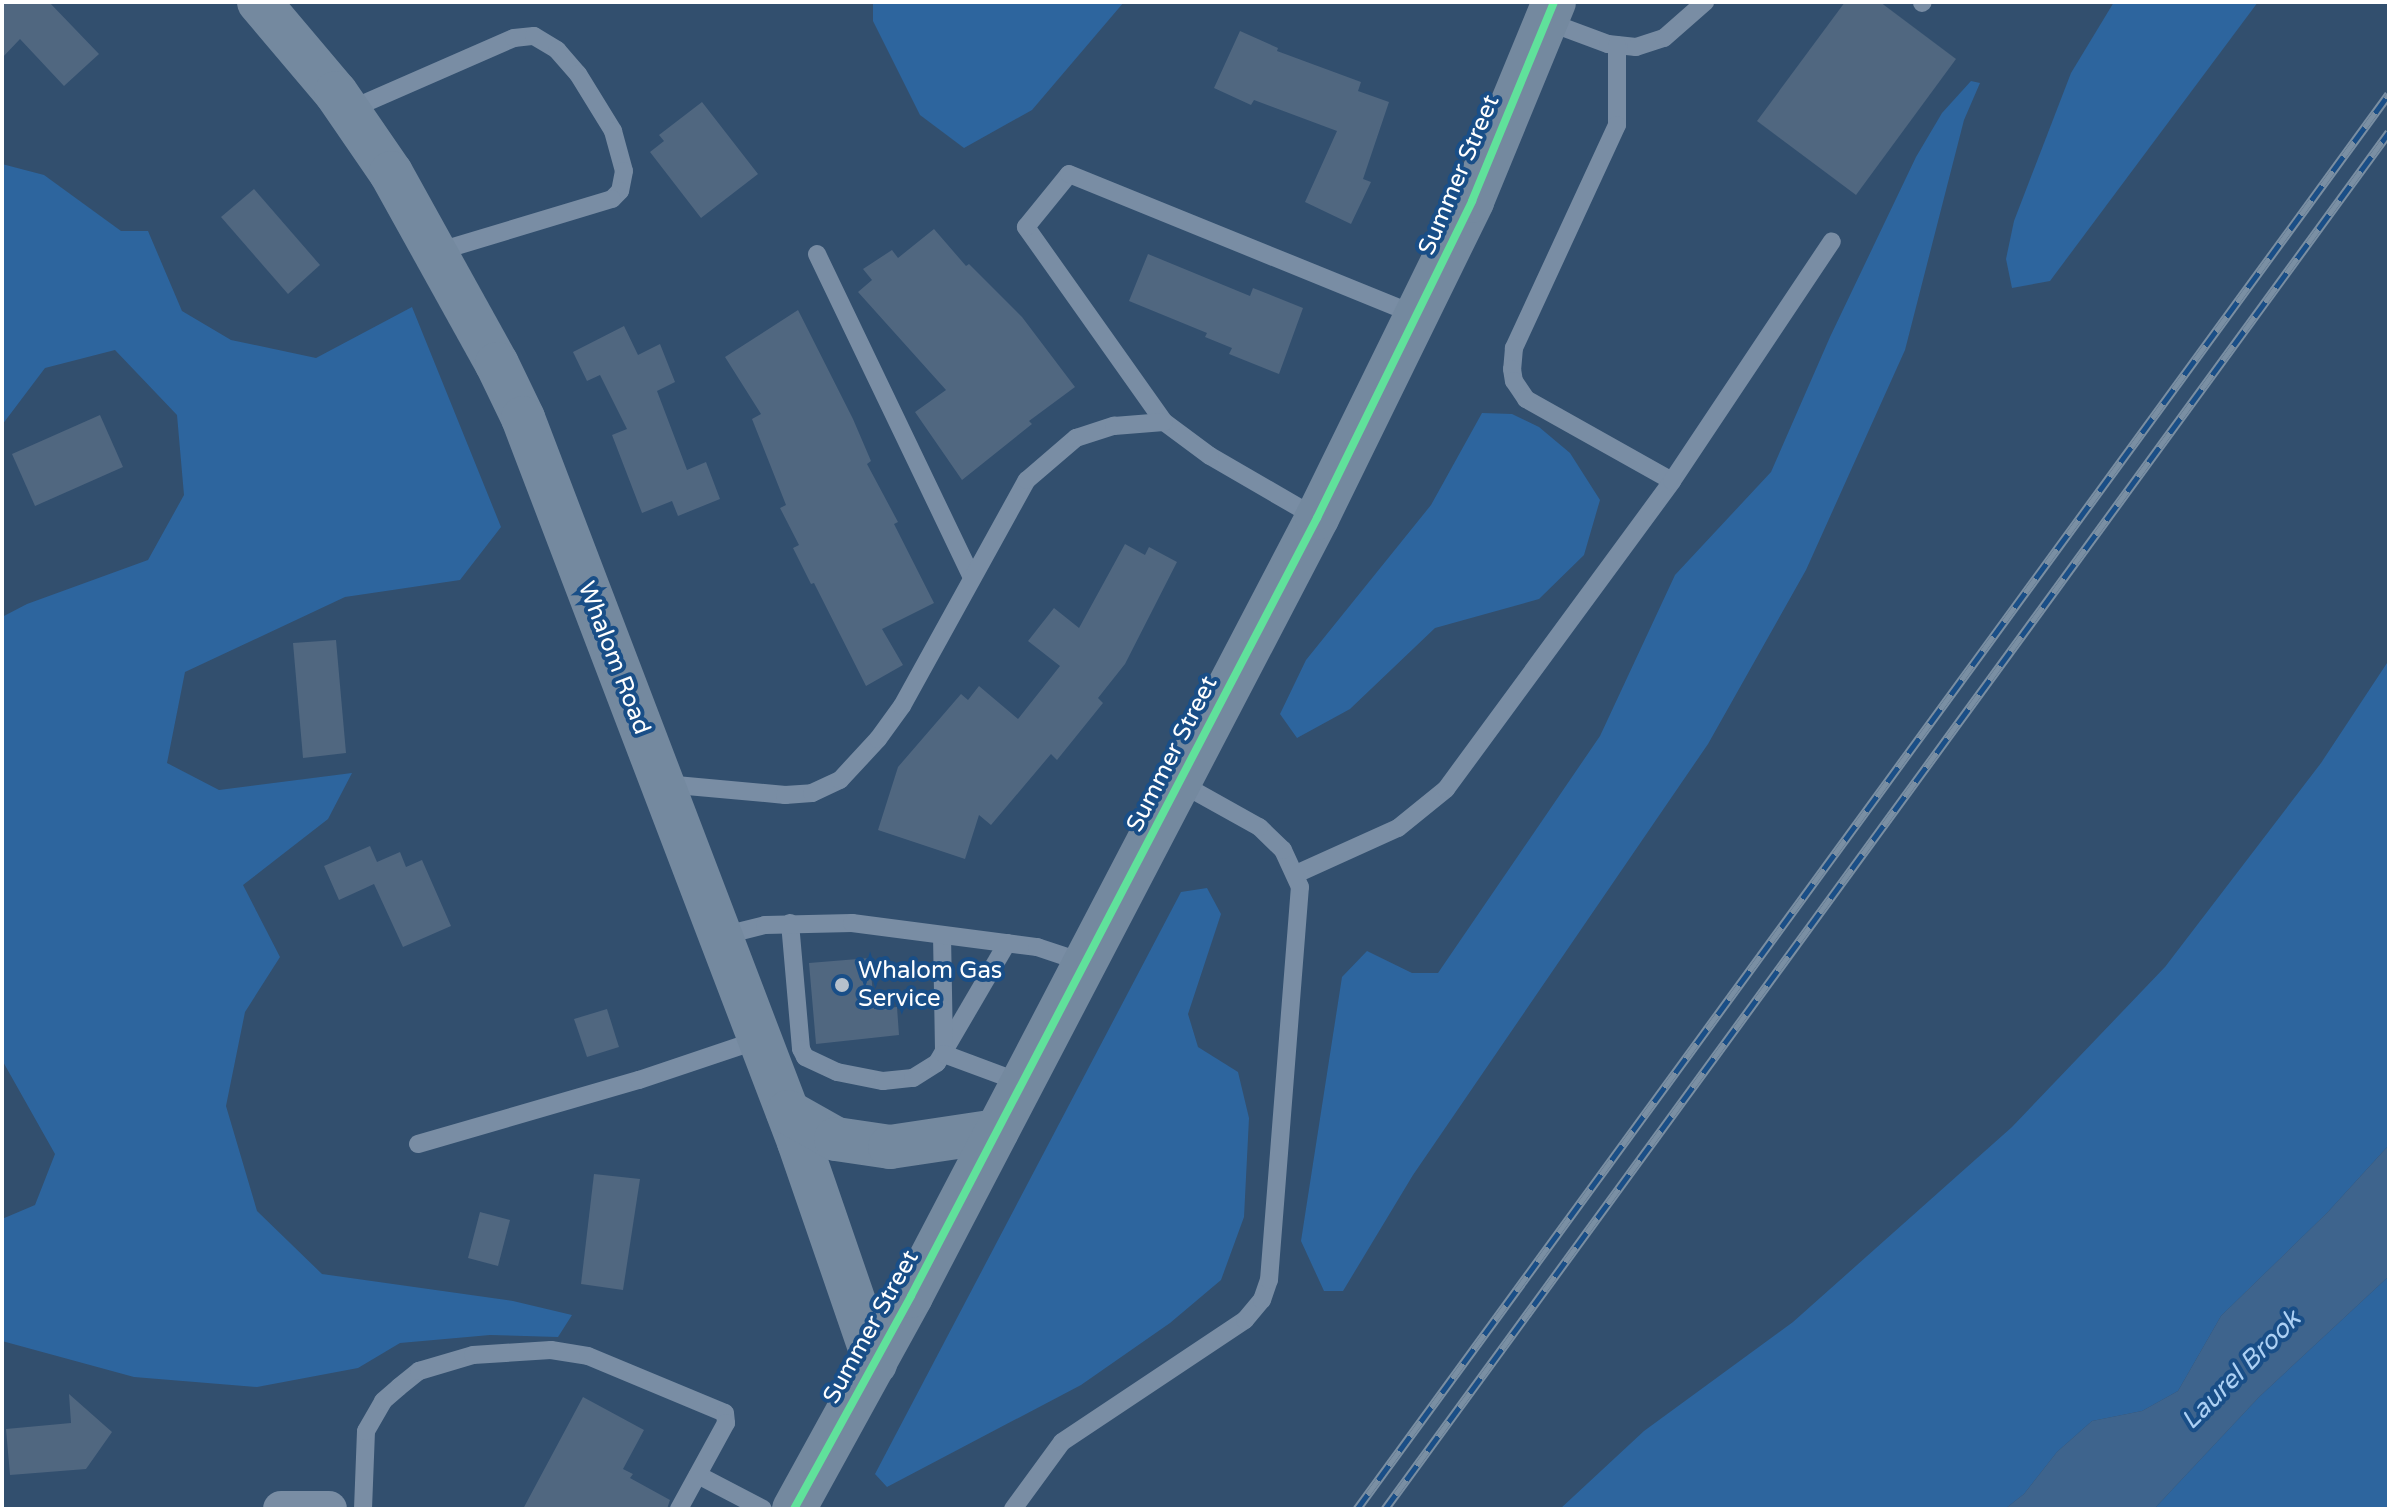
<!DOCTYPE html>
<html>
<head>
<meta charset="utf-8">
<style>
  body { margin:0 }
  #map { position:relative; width:2391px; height:1511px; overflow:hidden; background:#324f6e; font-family:"Varela Round",sans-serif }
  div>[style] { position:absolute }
  .green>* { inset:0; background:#2d659e }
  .water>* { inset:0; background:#3e648d }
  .building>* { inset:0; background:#506780 }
  .lane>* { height:18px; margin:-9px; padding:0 9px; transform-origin:9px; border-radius:9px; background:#798da4 }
  .street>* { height:36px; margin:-18px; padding:0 18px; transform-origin:18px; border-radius:18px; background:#798da4 }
  .secondary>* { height:44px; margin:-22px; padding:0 22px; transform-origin:22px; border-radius:22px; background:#74899f }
  .rail>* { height:9px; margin-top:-4.5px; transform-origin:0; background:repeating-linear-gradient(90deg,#194e87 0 18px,#7a8fa3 0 36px); box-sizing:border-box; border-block:2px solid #7a8fa3 }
  .cycleway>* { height:8px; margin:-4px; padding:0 4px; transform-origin:4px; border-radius:4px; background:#60e19b }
  .dots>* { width:22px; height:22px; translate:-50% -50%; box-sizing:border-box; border:4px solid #194e87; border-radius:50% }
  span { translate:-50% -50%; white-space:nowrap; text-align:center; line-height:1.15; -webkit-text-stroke:8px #194e87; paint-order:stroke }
  .street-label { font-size:24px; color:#fff }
  .poi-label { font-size:24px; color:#fff }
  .left { translate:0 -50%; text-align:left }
  .water-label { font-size:26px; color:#acd0f4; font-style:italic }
  .frame { position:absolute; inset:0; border:4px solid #fff; pointer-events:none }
</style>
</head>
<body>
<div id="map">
  <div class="green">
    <div style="clip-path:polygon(873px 2px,1124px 2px,1032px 110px,964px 148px,920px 115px,873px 21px)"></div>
    <div style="clip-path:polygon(2114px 2px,2258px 2px,2050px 281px,2012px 288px,2006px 259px,2014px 221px,2071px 73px)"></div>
    <div style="clip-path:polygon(1971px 81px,1980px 83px,1964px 120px,1905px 350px,1806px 570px,1708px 744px,1413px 1175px,1343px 1291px,1324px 1291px,1301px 1241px,1342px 977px,1367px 951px,1412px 973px,1438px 973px,1600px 736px,1675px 575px,1771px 472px,1830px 337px,1916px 157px,1942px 113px)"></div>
    <div style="clip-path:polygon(2px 164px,44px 175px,121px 231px,148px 231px,182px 311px,231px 340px,316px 358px,412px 307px,501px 527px,460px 580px,345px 597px,185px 672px,167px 763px,219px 790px,352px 773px,328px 819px,243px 885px,280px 957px,245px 1012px,226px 1106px,257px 1211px,322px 1274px,513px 1301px,572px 1315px,558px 1337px,490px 1335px,400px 1343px,358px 1368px,257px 1387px,134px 1377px,2px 1341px,2px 1219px,35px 1205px,55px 1154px,2px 1060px,2px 617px,27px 604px,148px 560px,184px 495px,177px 415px,115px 350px,45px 368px,2px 425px)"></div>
    <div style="clip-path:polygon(1482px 413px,1512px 414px,1539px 427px,1570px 453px,1600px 500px,1584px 555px,1539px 599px,1435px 628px,1350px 709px,1297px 738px,1280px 714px,1306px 660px,1431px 505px)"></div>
    <div style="clip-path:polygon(2389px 660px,2389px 1145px,2327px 1213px,2221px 1316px,2178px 1391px,2142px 1411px,2092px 1421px,2057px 1452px,2024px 1494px,2005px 1509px,1560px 1509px,1644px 1431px,1793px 1322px,2012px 1127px,2165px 967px,2321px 763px)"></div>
    <div style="clip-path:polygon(1207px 888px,1221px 914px,1188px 1014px,1198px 1047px,1238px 1072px,1249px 1118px,1244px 1217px,1221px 1280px,1170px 1323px,1081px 1385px,887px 1487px,875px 1474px,1181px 892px)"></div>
    <div style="clip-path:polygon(2389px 1276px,2389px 1509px,2154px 1509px,2259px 1397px)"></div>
  </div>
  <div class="water">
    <div style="clip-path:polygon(2389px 1145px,2389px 1276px,2259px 1397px,2154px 1509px,2005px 1509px,2024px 1494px,2057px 1452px,2092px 1421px,2142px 1411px,2178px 1391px,2221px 1316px,2327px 1213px)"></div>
  </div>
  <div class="building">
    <div style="clip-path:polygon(2px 2px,49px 2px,99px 54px,64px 86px,20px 39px,2px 58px)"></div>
    <div style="clip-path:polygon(1845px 2px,1880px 2px,1956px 59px,1856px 195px,1757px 121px)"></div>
    <div style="clip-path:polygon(1240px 31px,1278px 48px,1277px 51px,1361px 82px,1358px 91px,1389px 102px,1363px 179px,1371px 182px,1351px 224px,1305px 202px,1337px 131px,1254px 100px,1251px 105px,1214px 88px)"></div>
    <div style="clip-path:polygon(702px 102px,758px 174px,701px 218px,650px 152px,664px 141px,659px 135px)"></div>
    <div style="clip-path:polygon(254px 189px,320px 265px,288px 294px,221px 217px)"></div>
    <div style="clip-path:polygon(934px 229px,966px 266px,969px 264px,1022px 317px,1075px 387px,1029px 421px,1032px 424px,962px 480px,915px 412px,946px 390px,858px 292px,872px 280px,863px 269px,892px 250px,898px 258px)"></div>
    <div style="clip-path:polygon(1148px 254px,1250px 296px,1253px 288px,1303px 308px,1279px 374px,1229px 354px,1232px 348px,1205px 337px,1207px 333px,1129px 301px)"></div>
    <div style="clip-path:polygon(798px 310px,853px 419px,871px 461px,867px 464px,898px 522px,894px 524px,934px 603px,882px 629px,903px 665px,866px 686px,814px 583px,811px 584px,793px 548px,799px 545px,780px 508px,786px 505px,752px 419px,761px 414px,725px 357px)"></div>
    <div style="clip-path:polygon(624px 326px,638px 355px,660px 344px,675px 382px,657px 391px,687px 470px,706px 462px,720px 499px,678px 516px,672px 501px,642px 513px,612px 435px,627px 429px,600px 375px,587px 381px,573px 352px)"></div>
    <div style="clip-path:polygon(100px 415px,123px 467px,35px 506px,12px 454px)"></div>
    <div style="clip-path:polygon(1125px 544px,1145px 555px,1149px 547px,1177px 562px,1125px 664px,1098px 698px,1103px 703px,1057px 760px,1051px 754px,991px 825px,979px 815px,965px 859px,878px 830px,898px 767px,961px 694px,968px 700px,979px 686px,1018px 719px,1060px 666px,1028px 641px,1054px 608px,1079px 628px)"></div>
    <div style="clip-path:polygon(336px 640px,346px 753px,303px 758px,293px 643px)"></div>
    <div style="clip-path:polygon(370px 846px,377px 862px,400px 852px,406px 867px,422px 860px,451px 926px,403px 947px,374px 884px,339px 900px,324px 866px)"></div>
    <div style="clip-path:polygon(870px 958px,874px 1009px,897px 1007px,899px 1035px,816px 1044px,809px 963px)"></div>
    <div style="clip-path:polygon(607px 1009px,619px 1047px,587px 1057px,574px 1019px)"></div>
    <div style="clip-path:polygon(594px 1174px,640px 1179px,623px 1290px,581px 1284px)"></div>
    <div style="clip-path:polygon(480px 1212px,510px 1220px,498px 1266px,468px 1258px)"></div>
    <div style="clip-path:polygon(69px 1394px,112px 1432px,86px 1469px,10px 1475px,6px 1429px,71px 1423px)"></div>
    <div style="clip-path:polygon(583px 1397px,644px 1430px,623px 1469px,633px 1474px,630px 1478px,670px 1500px,667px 1509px,523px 1509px)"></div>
  </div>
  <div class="lane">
    <div style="left:1922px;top:3px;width:1px;rotate:-45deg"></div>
    <div style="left:1546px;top:21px;width:66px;rotate:20.4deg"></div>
    <div style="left:1608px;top:44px;width:28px;rotate:6deg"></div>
    <div style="left:1636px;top:47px;width:29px;rotate:-18deg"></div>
    <div style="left:1664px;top:38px;width:55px;rotate:-41.3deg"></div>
    <div style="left:1617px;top:45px;width:80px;rotate:90deg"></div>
    <div style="left:1617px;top:125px;width:246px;rotate:114.8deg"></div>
    <div style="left:1514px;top:348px;width:21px;rotate:95deg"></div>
    <div style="left:1512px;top:369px;width:12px;rotate:81deg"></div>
    <div style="left:1514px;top:381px;width:22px;rotate:56deg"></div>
    <div style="left:1526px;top:399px;width:167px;rotate:29.3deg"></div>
    <div style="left:349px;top:110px;width:180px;rotate:-23.6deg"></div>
    <div style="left:514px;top:38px;width:20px;rotate:-6deg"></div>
    <div style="left:534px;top:36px;width:27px;rotate:31deg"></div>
    <div style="left:557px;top:50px;width:32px;rotate:49deg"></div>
    <div style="left:578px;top:74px;width:67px;rotate:58.4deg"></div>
    <div style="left:613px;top:131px;width:41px;rotate:74.6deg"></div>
    <div style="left:624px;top:171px;width:20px;rotate:101deg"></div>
    <div style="left:620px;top:191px;width:11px;rotate:135deg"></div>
    <div style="left:612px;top:199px;width:184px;rotate:163.2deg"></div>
    <div style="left:817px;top:254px;width:359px;rotate:64.4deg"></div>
    <div style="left:1317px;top:518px;width:124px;rotate:-149.9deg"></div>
    <div style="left:1210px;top:456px;width:57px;rotate:-143.5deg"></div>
    <div style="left:1164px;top:422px;width:239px;rotate:-125.3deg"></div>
    <div style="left:1026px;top:227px;width:68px;rotate:-50.9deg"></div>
    <div style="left:1069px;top:174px;width:375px;rotate:22.1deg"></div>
    <div style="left:665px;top:784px;width:121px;rotate:5.2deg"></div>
    <div style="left:785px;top:795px;width:27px;rotate:-4deg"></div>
    <div style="left:812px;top:793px;width:31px;rotate:-25deg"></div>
    <div style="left:840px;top:780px;width:56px;rotate:-47.2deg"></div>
    <div style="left:878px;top:739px;width:41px;rotate:-54deg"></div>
    <div style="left:902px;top:706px;width:258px;rotate:-61.1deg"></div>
    <div style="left:1027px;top:480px;width:65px;rotate:-40.6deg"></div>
    <div style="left:1076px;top:438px;width:40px;rotate:-18deg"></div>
    <div style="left:1114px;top:426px;width:50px;rotate:-4.6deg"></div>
    <div style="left:1296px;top:874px;width:112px;rotate:-24.3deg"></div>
    <div style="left:1398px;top:828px;width:62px;rotate:-39.1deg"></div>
    <div style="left:1446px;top:789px;width:382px;rotate:-53.7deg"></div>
    <div style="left:1672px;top:481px;width:288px;rotate:-56.3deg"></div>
    <div style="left:790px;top:923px;width:126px;rotate:85deg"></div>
    <div style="left:801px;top:1049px;width:9px;rotate:63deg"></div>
    <div style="left:805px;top:1057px;width:35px;rotate:25deg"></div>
    <div style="left:837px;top:1072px;width:47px;rotate:11.1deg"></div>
    <div style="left:883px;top:1081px;width:30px;rotate:-6deg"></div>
    <div style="left:913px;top:1078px;width:28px;rotate:-32deg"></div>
    <div style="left:937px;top:1063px;width:139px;rotate:-59.7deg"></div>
    <div style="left:942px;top:935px;width:119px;rotate:89deg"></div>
    <div style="left:944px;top:1054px;width:83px;rotate:20.4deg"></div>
    <div style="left:721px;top:936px;width:45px;rotate:-14deg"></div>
    <div style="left:765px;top:925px;width:87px;rotate:-1.3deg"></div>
    <div style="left:852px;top:923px;width:187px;rotate:7.4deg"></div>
    <div style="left:1037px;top:947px;width:51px;rotate:18.4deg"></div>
    <div style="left:418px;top:1144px;width:230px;rotate:-16.2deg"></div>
    <div style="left:639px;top:1080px;width:129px;rotate:-18.6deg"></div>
    <div style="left:698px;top:1475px;width:73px;rotate:27.6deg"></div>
    <div style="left:363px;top:1509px;width:78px;rotate:-87.8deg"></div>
    <div style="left:366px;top:1431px;width:34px;rotate:-60deg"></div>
    <div style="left:383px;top:1401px;width:21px;rotate:-41deg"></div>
    <div style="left:399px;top:1387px;width:26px;rotate:-39deg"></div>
    <div style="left:419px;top:1371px;width:56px;rotate:-16.5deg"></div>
    <div style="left:473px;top:1355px;width:78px;rotate:-3.7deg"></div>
    <div style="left:551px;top:1350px;width:37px;rotate:9deg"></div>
    <div style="left:588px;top:1356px;width:148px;rotate:22.6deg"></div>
    <div style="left:725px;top:1413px;width:10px;rotate:84deg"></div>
    <div style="left:726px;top:1423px;width:98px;rotate:118.7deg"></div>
    <div style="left:1013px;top:1509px;width:83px;rotate:-53.8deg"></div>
    <div style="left:1062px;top:1442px;width:220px;rotate:-33.7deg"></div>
    <div style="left:1245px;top:1320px;width:26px;rotate:-50deg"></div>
    <div style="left:1262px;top:1300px;width:21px;rotate:-71deg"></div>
    <div style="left:1269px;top:1280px;width:394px;rotate:-85.5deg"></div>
    <div style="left:1300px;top:887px;width:41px;rotate:-114.7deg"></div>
    <div style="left:1283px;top:850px;width:33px;rotate:-136deg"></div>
    <div style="left:1259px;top:827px;width:90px;rotate:-150.9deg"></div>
  </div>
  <div class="street">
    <div style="left:281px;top:1509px;width:48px"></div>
  </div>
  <div class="secondary">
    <div style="left:259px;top:2px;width:119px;rotate:49.8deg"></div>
    <div style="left:336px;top:93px;width:97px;rotate:55.5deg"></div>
    <div style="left:391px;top:173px;width:218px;rotate:61deg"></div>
    <div style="left:497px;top:364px;width:60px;rotate:64.3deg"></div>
    <div style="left:523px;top:418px;width:775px;rotate:69.13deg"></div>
    <div style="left:799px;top:1142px;width:234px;rotate:71deg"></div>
    <div style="left:788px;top:1112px;width:55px;rotate:29.4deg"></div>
    <div style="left:836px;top:1139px;width:55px;rotate:8.4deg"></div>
    <div style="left:890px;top:1147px;width:108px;rotate:-8.5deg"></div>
    <div style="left:794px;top:1509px;width:243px;rotate:-61.2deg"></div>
    <div style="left:911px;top:1296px;width:878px;rotate:-62.44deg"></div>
    <div style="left:1317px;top:518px;width:353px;rotate:-63.9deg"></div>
    <div style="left:1472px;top:201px;width:215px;rotate:-67.6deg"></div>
  </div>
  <div class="rail">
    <div style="left:1357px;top:1509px;width:1751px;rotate:-53.9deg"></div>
    <div style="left:1385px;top:1509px;width:1704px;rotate:-53.9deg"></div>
  </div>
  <div class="cycleway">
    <div style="left:794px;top:1509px;width:243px;rotate:-61.2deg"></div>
    <div style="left:911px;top:1296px;width:878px;rotate:-62.44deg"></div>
    <div style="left:1317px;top:518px;width:353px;rotate:-63.9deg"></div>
    <div style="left:1472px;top:201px;width:215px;rotate:-67.6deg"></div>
  </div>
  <div class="dots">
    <div style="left:842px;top:985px;background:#b7c1cc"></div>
  </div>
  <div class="street-label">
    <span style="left:1459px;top:175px;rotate:-67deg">Summer Street</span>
    <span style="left:614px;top:658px;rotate:69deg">Whalom Road</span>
    <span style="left:1172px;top:754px;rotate:-63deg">Summer Street</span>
    <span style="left:871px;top:1327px;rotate:-61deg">Summer Street</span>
  </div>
  <div class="poi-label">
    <span class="left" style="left:858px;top:985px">Whalom Gas<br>Service</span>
  </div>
  <div class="water-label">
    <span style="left:2241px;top:1370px;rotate:-45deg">Laurel Brook</span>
  </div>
  <div class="frame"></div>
</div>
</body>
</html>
